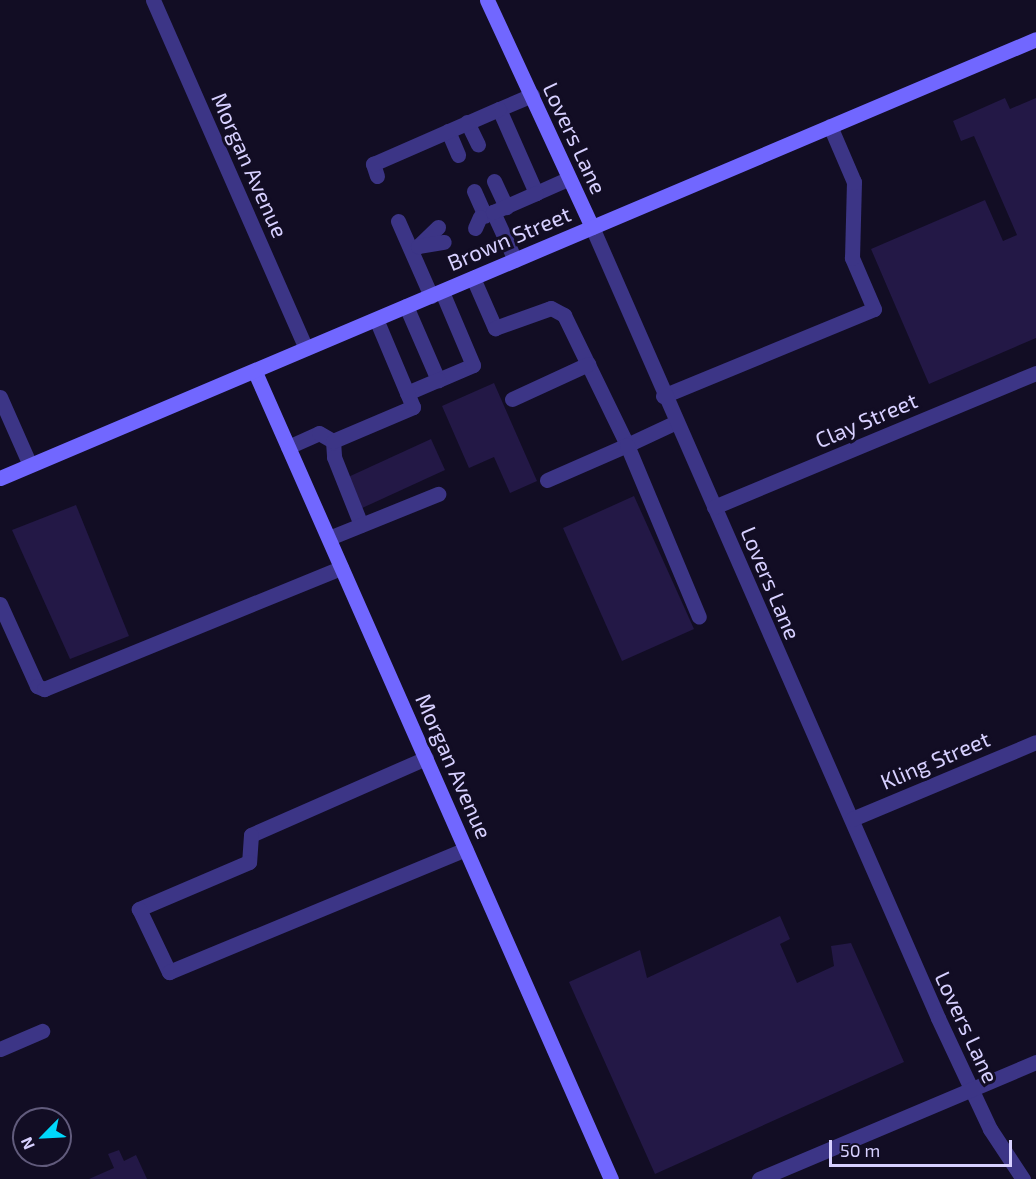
<!DOCTYPE html>
<html>
<head>
<meta charset="utf-8">
<style>
  body { margin:0 }
  #map { position:relative; width:1036px; height:1179px; overflow:hidden; background:#120d24; font-family:"Exo 2",sans-serif }
  div>[style] { position:absolute }
  .building>* { inset:0; background:#231846 }
  .lane>* { height:15px; margin:-7.5px; padding:0 7.5px; transform-origin:7.5px; border-radius:7.5px; background:#3c3586 }
  .street>* { height:15px; margin:-7.5px; padding:0 7.5px; transform-origin:7.5px; border-radius:7.5px; background:#3c3586 }
  .secondary>* { height:15px; margin:-7.5px; padding:0 7.5px; transform-origin:7.5px; border-radius:7.5px; background:#7167ff }
  span { translate:-50% -50%; white-space:nowrap; text-align:center; line-height:1.15; -webkit-text-stroke:6px #120d24; paint-order:stroke }
  .street-label { font-size:22px; color:#d7d0ff }
  .north { position:absolute; left:12px; top:1107px; width:60px; height:60px; box-sizing:border-box; background:#120d24; border:2px solid #615b7c; border-radius:50%; rotate:246deg; font-size:16px; font-weight:700; line-height:24px; text-align:center; color:#d7d0ff }
  .north::after { content:''; display:block; margin:auto; width:21px; height:27px; background:#00d8fb; clip-path:polygon(50% 0,100% 100%,50% 72%,0 100%) }
  .scale { position:absolute; left:829px; top:1140px; width:183px; height:27px; box-sizing:border-box; border:3px solid #d7d0ff; border-top:0; padding-left:8px; font-size:18px; line-height:21px; white-space:nowrap; color:#d7d0ff; -webkit-text-stroke:4px #120d24; paint-order:stroke }
</style>
</head>
<body>
<div id="map">
  <div class="building">
    <div style="clip-path:polygon(1005px 98px,1010px 109px,1036px 98px,1036px 338px,929px 384px,871px 249px,985px 200px,1003px 241px,1017px 235px,974px 136px,961px 141px,953px 121px)"></div>
    <div style="clip-path:polygon(494px 383px,537px 481px,510px 493px,494px 457px,469px 468px,442px 406px)"></div>
    <div style="clip-path:polygon(431px 439px,445px 470px,360px 509px,346px 478px)"></div>
    <div style="clip-path:polygon(634px 496px,694px 629px,622px 661px,563px 528px)"></div>
    <div style="clip-path:polygon(76px 505px,129px 636px,70px 659px,12px 530px)"></div>
    <div style="clip-path:polygon(780px 916px,790px 939px,780px 944px,797px 983px,834px 966px,831px 946px,851px 943px,904px 1062px,655px 1174px,569px 982px,640px 950px,647px 978px)"></div>
    <div style="clip-path:polygon(119px 1150px,124px 1161px,136px 1155px,147px 1179px,89px 1179px,114px 1168px,108px 1154px)"></div>
  </div>
  <div class="lane">
    <div style="left:532px;top:95px;width:36px;rotate:157deg"></div>
    <div style="left:499px;top:109px;width:92px;rotate:66.2deg"></div>
    <div style="left:536px;top:193px;width:36px;rotate:-24deg"></div>
    <div style="left:467px;top:122px;width:25px;rotate:64deg"></div>
    <div style="left:448px;top:131px;width:26px;rotate:67deg"></div>
    <div style="left:377px;top:176px;width:13px;rotate:-108deg"></div>
    <div style="left:373px;top:164px;width:137px;rotate:-23.6deg"></div>
    <div style="left:494px;top:181px;width:29px;rotate:65deg"></div>
    <div style="left:474px;top:191px;width:27px;rotate:66deg"></div>
    <div style="left:398px;top:221px;width:82px;rotate:66.3deg"></div>
    <div style="left:438px;top:227px;width:28px;rotate:136deg"></div>
    <div style="left:418px;top:246px;width:26px;rotate:-9deg"></div>
    <div style="left:475px;top:228px;width:12px;rotate:-66deg"></div>
    <div style="left:515px;top:260px;width:53px;rotate:-114.6deg"></div>
    <div style="left:493px;top:212px;width:47px;rotate:-23.8deg"></div>
    <div style="left:473px;top:278px;width:55px;rotate:66.3deg"></div>
    <div style="left:495px;top:328px;width:59px;rotate:-19.7deg"></div>
    <div style="left:551px;top:308px;width:15px;rotate:28deg"></div>
    <div style="left:564px;top:315px;width:144px;rotate:64.1deg"></div>
    <div style="left:627px;top:445px;width:52px;rotate:-25.1deg"></div>
    <div style="left:406px;top:306px;width:81px;rotate:66.6deg"></div>
    <div style="left:438px;top:380px;width:38px;rotate:-23deg"></div>
    <div style="left:473px;top:365px;width:79px;rotate:-113deg"></div>
    <div style="left:407px;top:393px;width:34px;rotate:-23deg"></div>
    <div style="left:663px;top:396px;width:228px;rotate:-22.4deg"></div>
    <div style="left:874px;top:309px;width:56px;rotate:-113.3deg"></div>
    <div style="left:852px;top:258px;width:76px;rotate:-88.5deg"></div>
    <div style="left:854px;top:182px;width:61px;rotate:-113.2deg"></div>
    <div style="left:512px;top:399px;width:84px;rotate:-24.7deg"></div>
    <div style="left:333px;top:441px;width:16px;rotate:86deg"></div>
    <div style="left:334px;top:457px;width:73px;rotate:68.3deg"></div>
    <div style="left:288px;top:447px;width:34px;rotate:-24deg"></div>
    <div style="left:319px;top:433px;width:16px;rotate:30deg"></div>
    <div style="left:333px;top:441px;width:87px;rotate:-23deg"></div>
    <div style="left:413px;top:407px;width:95px;rotate:-112.8deg"></div>
    <div style="left:547px;top:480px;width:87px;rotate:-23.6deg"></div>
    <div style="left:627px;top:445px;width:186px;rotate:67.3deg"></div>
    <div style="left:329px;top:538px;width:118px;rotate:-22deg"></div>
    <div style="left:0;top:604px;width:90px;rotate:65.7deg"></div>
    <div style="left:37px;top:686px;width:8px;rotate:23deg"></div>
    <div style="left:44px;top:689px;width:321px;rotate:-22.2deg"></div>
    <div style="left:426px;top:758px;width:191px;rotate:156.3deg"></div>
    <div style="left:251px;top:835px;width:27px;rotate:94deg"></div>
    <div style="left:249px;top:862px;width:120px;rotate:156.9deg"></div>
    <div style="left:139px;top:909px;width:70px;rotate:64.5deg"></div>
    <div style="left:169px;top:972px;width:321px;rotate:-22.5deg"></div>
  </div>
  <div class="street">
    <div style="left:153px;top:0;width:380px;rotate:66.3deg"></div>
    <div style="left:592px;top:227px;width:863px;rotate:66.37deg"></div>
    <div style="left:938px;top:1018px;width:123px;rotate:64.9deg"></div>
    <div style="left:990px;top:1129px;width:60px;rotate:56.6deg"></div>
    <div style="left:0;top:397px;width:74px;rotate:66.2deg"></div>
    <div style="left:714px;top:507px;width:349px;rotate:-22.6deg"></div>
    <div style="left:852px;top:819px;width:199px;rotate:-22.7deg"></div>
    <div style="left:0;top:1049px;width:46px;rotate:-23.2deg"></div>
    <div style="left:759px;top:1179px;width:301px;rotate:-22.9deg"></div>
  </div>
  <div class="secondary">
    <div style="left:487px;top:0;width:250px;rotate:65.2deg"></div>
    <div style="left:255px;top:372px;width:882px;rotate:66.2deg"></div>
    <div style="left:0;top:478px;width:1125px;rotate:-22.96deg"></div>
  </div>
  <div class="street-label">
    <span style="left:575px;top:138px;rotate:65deg">Lovers Lane</span>
    <span style="left:250px;top:165px;rotate:66deg">Morgan Avenue</span>
    <span style="left:509px;top:238px;rotate:-23deg">Brown Street</span>
    <span style="left:866px;top:420px;rotate:-23deg">Clay Street</span>
    <span style="left:771px;top:583px;rotate:67deg">Lovers Lane</span>
    <span style="left:935px;top:760px;rotate:-23deg">Kling Street</span>
    <span style="left:454px;top:766px;rotate:66deg">Morgan Avenue</span>
    <span style="left:967px;top:1027px;rotate:65deg">Lovers Lane</span>
  </div>
  <div class="north">N</div>
  <div class="scale">50 m</div>
</div>
</body>
</html>
